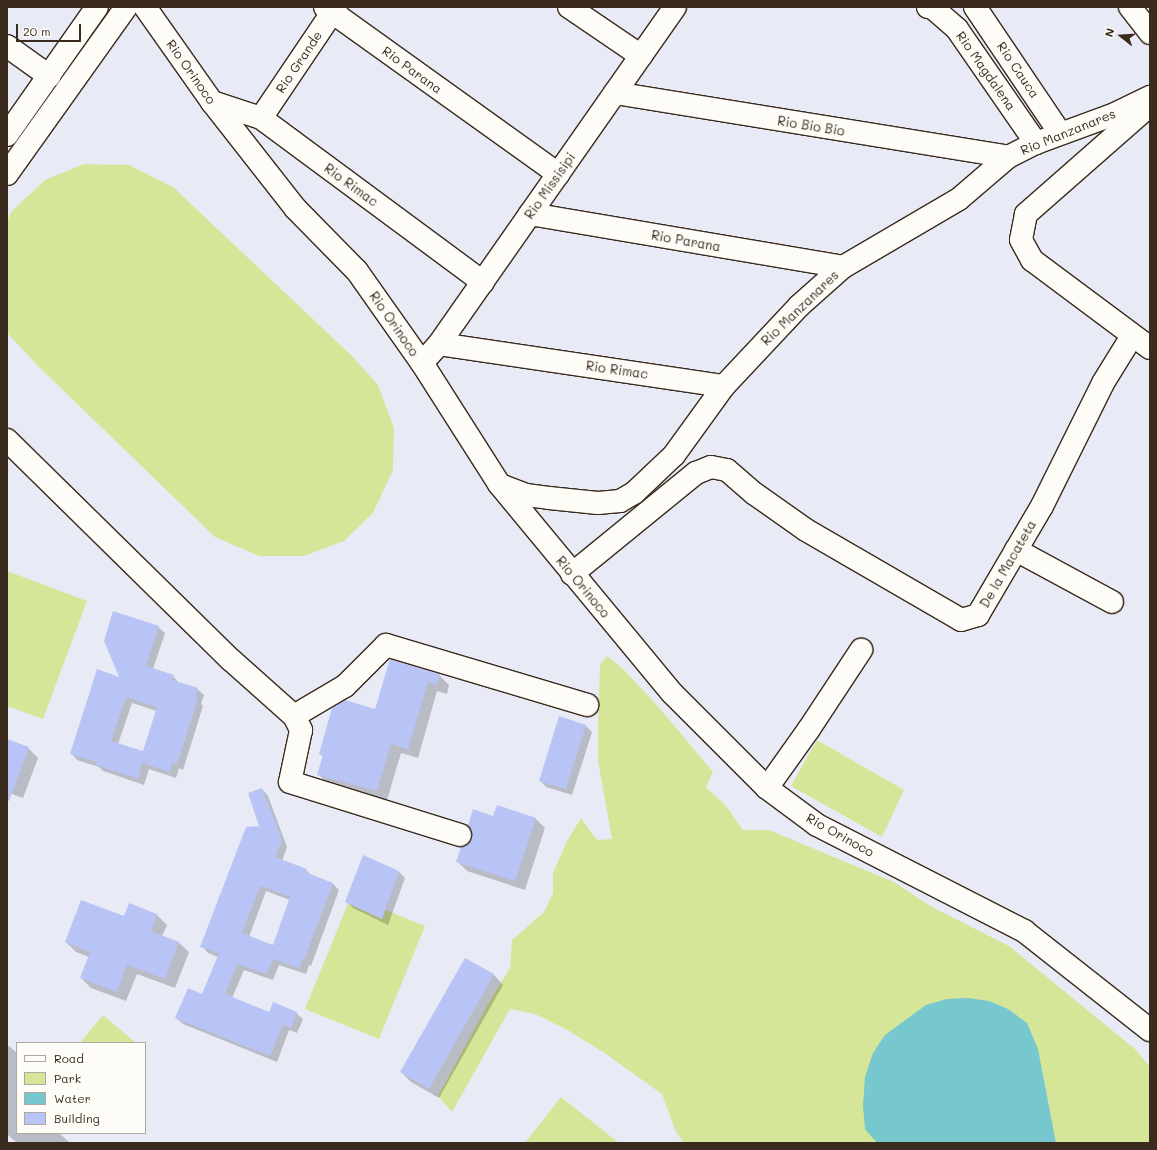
<!DOCTYPE html>
<html>
<head>
<meta charset="utf-8">
<style>
  body { margin:0 }
  #map { position:relative; width:1157px; height:1150px; overflow:hidden; background:#e8ebf6; font-family:Mali,sans-serif }
  div>[style] { position:absolute }
  .green>* { inset:0; background:#d6e699 }
  .water>* { inset:0; background:#76c8ce }
  .shadow>* { inset:0; background:#0003 }
  .building>* { inset:0; background:#b8c4f5 }
  .roads { filter:drop-shadow(1px 0 #3b2a1e) drop-shadow(-1px 0 #3b2a1e) drop-shadow(0 1px #3b2a1e) drop-shadow(0 -1px #3b2a1e) }
  .minor>* { height:22px; margin:-11px; padding:0 11px; transform-origin:11px; border-radius:11px; background:#fdfcf7 }
  span { translate:-50% -50%; white-space:nowrap; text-align:center; line-height:1.15; -webkit-text-stroke:3px #fdfcf7; paint-order:stroke }
  .street-label { font-size:13px; color:#3b2a1e }
  .frame { position:absolute; inset:0; border:8px solid #3b2a1e; pointer-events:none }
  .legend { position:absolute; left:16px; top:1042px; width:130px; height:92px; box-sizing:border-box; background:#fdfcf7; border:1px solid #afa8a0; margin:0; padding:5px 7px; list-style:none; font-size:12px; color:#3b2a1e }
  .legend li { display:flex; align-items:center; gap:8px; height:20px }
  .legend b { width:20px; border:1px solid #afa8a0 }
  .north { position:absolute; left:1101px; top:16px; width:40px; height:40px; -webkit-text-stroke:3px #fdfcf7; paint-order:stroke; rotate:287deg; font-size:11px; font-weight:700; line-height:16px; text-align:center; color:#3b2a1e }
  .north::after { content:''; display:block; margin:auto; width:14px; height:18px; background:#3b2a1e; clip-path:polygon(50% 0,100% 100%,50% 72%,0 100%) }
  .scale { position:absolute; left:16px; top:24px; width:65px; height:18px; box-sizing:border-box; border:2px solid #3b2a1e; border-top:0; padding-left:5px; font-size:12px; line-height:14px; white-space:nowrap; color:#3b2a1e; -webkit-text-stroke:3px #fdfcf7; paint-order:stroke }
</style>
</head>
<body>
<div id="map">
  <div class="green">
    <div style="clip-path:polygon(84px 164px,129px 165px,173px 187px,353px 357px,378px 385px,394px 428px,393px 470px,373px 513px,344px 541px,304px 556px,259px 556px,215px 537px,38px 366px,9px 335px,7px 329px,7px 222px,11px 212px,45px 180px)"></div>
    <div style="clip-path:polygon(7px 571px,87px 601px,43px 719px,7px 706px)"></div>
    <div style="clip-path:polygon(607px 656px,622px 668px,656px 704px,713px 772px,706px 787px,726px 806px,743px 830px,769px 830px,894px 882px,932px 907px,1009px 946px,1135px 1049px,1150px 1067px,1150px 1143px,684px 1143px,676px 1132px,662px 1094px,603px 1052px,569px 1031px,535px 1014px,510px 1009px,452px 1112px,438px 1096px,488px 1004px,510px 968px,512px 940px,544px 912px,553px 893px,553px 873px,567px 841px,581px 818px,593px 835px,598px 840px,612px 839px,598px 761px,598px 722px,600px 664px)"></div>
    <div style="clip-path:polygon(817px 740px,904px 790px,882px 837px,791px 786px)"></div>
    <div style="clip-path:polygon(351px 896px,425px 926px,379px 1039px,305px 1009px)"></div>
    <div style="clip-path:polygon(103px 1015px,136px 1043px,80px 1043px)"></div>
    <div style="clip-path:polygon(561px 1097px,619px 1143px,525px 1143px)"></div>
  </div>
  <div class="water">
    <div style="clip-path:polygon(968px 998px,989px 1001px,1008px 1009px,1027px 1023px,1038px 1049px,1056px 1143px,877px 1143px,865px 1129px,863px 1106px,865px 1077px,873px 1053px,885px 1035px,926px 1005px,947px 999px)"></div>
  </div>
  <div class="shadow">
    <div style="clip-path:polygon(evenodd,158px 627px,165px 633px,153px 669px,173px 676px,179px 683px,197px 689px,204px 695px,201px 704px,203px 706px,183px 770px,179px 768px,176px 778px,149px 769px,144px 785px,103px 771px,99px 767px,77px 760px,71px 753px,158px 627px,132px 703px,157px 711px,143px 752px,118px 744px,132px 703px)"></div>
    <div style="clip-path:polygon(439px 675px,449px 685px,447px 694px,437px 691px,418px 758px,401px 753px,387px 800px,328px 784px,318px 774px,323px 757px,320px 754px,375px 710px)"></div>
    <div style="clip-path:polygon(586px 726px,592px 732px,572px 795px,546px 787px,540px 780px)"></div>
    <div style="clip-path:polygon(7px 740px,28px 748px,38px 758px,23px 798px,7px 792px)"></div>
    <div style="clip-path:polygon(evenodd,262px 789px,268px 796px,287px 847px,282px 861px,306px 870px,312px 876px,333px 884px,339px 890px,311px 966px,309px 965px,306px 974px,279px 965px,273px 980px,244px 970px,232px 998px,269px 1013px,296px 1013px,303px 1019px,297px 1033px,289px 1030px,277px 1062px,183px 1024px,176px 1018px,203px 995px,218px 957px,208px 953px,202px 946px,261px 827px,262px 789px,266px 891px,290px 900px,273px 946px,249px 937px,266px 891px)"></div>
    <div style="clip-path:polygon(494px 817px,535px 818px,545px 828px,525px 890px,467px 871px,457px 861px,469px 845px)"></div>
    <div style="clip-path:polygon(364px 856px,399px 872px,405px 878px,388px 925px,353px 908px,346px 901px)"></div>
    <div style="clip-path:polygon(129px 904px,157px 915px,167px 925px,162px 936px,179px 943px,189px 952px,175px 988px,137px 974px,126px 1001px,91px 988px,81px 978px,89px 957px,76px 952px,66px 942px,125px 918px)"></div>
    <div style="clip-path:polygon(465px 959px,494px 975px,503px 985px,439px 1098px,411px 1082px,401px 1072px)"></div>
    <div style="clip-path:polygon(9px 1046px,17px 1053px,17px 1133px,59px 1133px,70px 1143px,17px 1143px,7px 1134px,7px 1048px)"></div>
  </div>
  <div class="building">
    <div style="clip-path:polygon(evenodd,113px 611px,159px 626px,146px 666px,174px 675px,172px 680px,198px 688px,195px 698px,198px 699px,177px 764px,172px 763px,170px 772px,142px 763px,138px 779px,96px 765px,97px 762px,70px 754px,97px 669px,119px 677px,104px 641px,113px 611px,126px 697px,157px 707px,143px 751px,111px 741px,126px 697px)"></div>
    <div style="clip-path:polygon(390px 659px,440px 674px,437px 685px,428px 682px,408px 749px,391px 744px,377px 791px,317px 775px,323px 755px,319px 754px,332px 708px,345px 700px,375px 709px)"></div>
    <div style="clip-path:polygon(559px 716px,586px 725px,566px 789px,539px 781px)"></div>
    <div style="clip-path:polygon(7px 739px,29px 747px,9px 801px,7px 800px)"></div>
    <div style="clip-path:polygon(evenodd,262px 788px,282px 840px,275px 857px,307px 869px,305px 872px,333px 883px,304px 960px,302px 960px,299px 968px,273px 959px,267px 974px,237px 964px,225px 994px,269px 1012px,273px 1002px,297px 1012px,291px 1028px,283px 1025px,270px 1056px,175px 1018px,188px 988px,202px 994px,219px 953px,200px 947px,246px 827px,259px 826px,248px 793px,262px 788px,260px 886px,290px 897px,273px 945px,242px 933px,260px 886px)"></div>
    <div style="clip-path:polygon(497px 805px,536px 818px,515px 881px,456px 862px,461px 847px,468px 844px,472px 839px,472px 832px,468px 826px,473px 809px,493px 816px)"></div>
    <div style="clip-path:polygon(363px 855px,399px 871px,382px 919px,345px 902px)"></div>
    <div style="clip-path:polygon(81px 900px,124px 916px,129px 903px,157px 914px,151px 931px,179px 942px,165px 979px,127px 965px,117px 992px,80px 978px,90px 952px,65px 942px)"></div>
    <div style="clip-path:polygon(465px 958px,494px 974px,429px 1089px,400px 1072px)"></div>
  </div>
  <div class="roads">
    <div class="minor">
      <div style="left:145px;top:7px;width:116px;rotate:54.8deg"></div>
      <div style="left:212px;top:102px;width:135px;rotate:51.9deg"></div>
      <div style="left:295px;top:208px;width:88px;rotate:45.5deg"></div>
      <div style="left:357px;top:271px;width:113px;rotate:54.8deg"></div>
      <div style="left:422px;top:363px;width:143px;rotate:57.5deg"></div>
      <div style="left:499px;top:484px;width:271px;rotate:50.4deg"></div>
      <div style="left:672px;top:693px;width:134px;rotate:45deg"></div>
      <div style="left:767px;top:788px;width:62px;rotate:36.5deg"></div>
      <div style="left:817px;top:825px;width:233px;rotate:27.1deg"></div>
      <div style="left:1024px;top:931px;width:160px;rotate:38.2deg"></div>
      <div style="left:325px;top:7px;width:287px;rotate:35.6deg"></div>
      <div style="left:569px;top:7px;width:87px;rotate:34.2deg"></div>
      <div style="left:928px;top:7px;width:5px;rotate:11deg"></div>
      <div style="left:933px;top:8px;width:32px;rotate:41deg"></div>
      <div style="left:957px;top:29px;width:139px;rotate:55.3deg"></div>
      <div style="left:975px;top:7px;width:152px;rotate:56deg"></div>
      <div style="left:1130px;top:7px;width:33px;rotate:52deg"></div>
      <div style="left:7px;top:46px;width:52px;rotate:35.5deg"></div>
      <div style="left:615px;top:93px;width:398px;rotate:9.2deg"></div>
      <div style="left:212px;top:102px;width:52px;rotate:18.1deg"></div>
      <div style="left:261px;top:118px;width:276px;rotate:36.5deg"></div>
      <div style="left:1149px;top:106px;width:164px;rotate:138.7deg"></div>
      <div style="left:1026px;top:214px;width:26px;rotate:101deg"></div>
      <div style="left:1021px;top:240px;width:23px;rotate:61deg"></div>
      <div style="left:1032px;top:260px;width:147px;rotate:36.7deg"></div>
      <div style="left:261px;top:118px;width:134px;rotate:-56deg"></div>
      <div style="left:7px;top:135px;width:156px;rotate:-54.9deg"></div>
      <div style="left:7px;top:174px;width:205px;rotate:-54.5deg"></div>
      <div style="left:530px;top:214px;width:317px;rotate:9.6deg"></div>
      <div style="left:439px;top:344px;width:288px;rotate:8.4deg"></div>
      <div style="left:422px;top:363px;width:25px;rotate:-48deg"></div>
      <div style="left:439px;top:344px;width:411px;rotate:-55deg"></div>
      <div style="left:7px;top:440px;width:313px;rotate:44.5deg"></div>
      <div style="left:230px;top:659px;width:86px;rotate:41.7deg"></div>
      <div style="left:294px;top:716px;width:16px;rotate:63deg"></div>
      <div style="left:301px;top:730px;width:53px;rotate:101.9deg"></div>
      <div style="left:290px;top:782px;width:178px;rotate:17.3deg"></div>
      <div style="left:500px;top:485px;width:28px;rotate:21deg"></div>
      <div style="left:526px;top:495px;width:23px;rotate:7deg"></div>
      <div style="left:549px;top:498px;width:49px;rotate:5.8deg"></div>
      <div style="left:598px;top:503px;width:22px;rotate:-5deg"></div>
      <div style="left:620px;top:501px;width:16px;rotate:-30deg"></div>
      <div style="left:634px;top:493px;width:55px;rotate:-43.5deg"></div>
      <div style="left:674px;top:455px;width:85px;rotate:-54.1deg"></div>
      <div style="left:724px;top:386px;width:110px;rotate:-46.8deg"></div>
      <div style="left:799px;top:306px;width:59px;rotate:-41.6deg"></div>
      <div style="left:843px;top:267px;width:134px;rotate:-30.4deg"></div>
      <div style="left:959px;top:199px;width:65px;rotate:-40.6deg"></div>
      <div style="left:1008px;top:157px;width:31px;rotate:-27deg"></div>
      <div style="left:1036px;top:143px;width:84px;rotate:-20.2deg"></div>
      <div style="left:1115px;top:114px;width:39px;rotate:-26deg"></div>
      <div style="left:1016px;top:550px;width:109px;rotate:28.4deg"></div>
      <div style="left:572px;top:574px;width:160px;rotate:-39.2deg"></div>
      <div style="left:696px;top:473px;width:16px;rotate:-22deg"></div>
      <div style="left:711px;top:467px;width:16px;rotate:11deg"></div>
      <div style="left:727px;top:470px;width:37px;rotate:41deg"></div>
      <div style="left:755px;top:494px;width:62px;rotate:35.2deg"></div>
      <div style="left:806px;top:530px;width:179px;rotate:30.1deg"></div>
      <div style="left:961px;top:620px;width:18px;rotate:-16deg"></div>
      <div style="left:978px;top:615px;width:126px;rotate:-59.6deg"></div>
      <div style="left:1042px;top:506px;width:137px;rotate:-63.6deg"></div>
      <div style="left:1103px;top:383px;width:55px;rotate:-58.3deg"></div>
      <div style="left:294px;top:716px;width:59px;rotate:-30.5deg"></div>
      <div style="left:345px;top:686px;width:58px;rotate:-45deg"></div>
      <div style="left:386px;top:645px;width:210px;rotate:16.6deg"></div>
      <div style="left:767px;top:788px;width:72px;rotate:-54.6deg"></div>
      <div style="left:809px;top:729px;width:95px;rotate:-56.6deg"></div>
    </div>
  </div>
  <div class="street-label">
    <span style="left:299px;top:62px;rotate:-56deg">Rio Grande</span>
    <span style="left:412px;top:70px;rotate:36deg">Rio Parana</span>
    <span style="left:1018px;top:70px;rotate:56deg">Rio Cauca</span>
    <span style="left:986px;top:71px;rotate:55deg">Rio Magdalena</span>
    <span style="left:191px;top:72px;rotate:55deg">Rio Orinoco</span>
    <span style="left:811px;top:126px;rotate:9deg">Rio Bio Bio</span>
    <span style="left:1068px;top:132px;rotate:-22deg">Rio Manzanares</span>
    <span style="left:351px;top:185px;rotate:36deg">Rio Rimac</span>
    <span style="left:550px;top:186px;rotate:-55deg">Rio Missisipi</span>
    <span style="left:686px;top:241px;rotate:10deg">Rio Parana</span>
    <span style="left:800px;top:308px;rotate:-44deg">Rio Manzanares</span>
    <span style="left:394px;top:324px;rotate:55deg">Rio Orinoco</span>
    <span style="left:617px;top:370px;rotate:8deg">Rio Rimac</span>
    <span style="left:1008px;top:564px;rotate:-60deg">De la Macateta</span>
    <span style="left:583px;top:587px;rotate:50deg">Rio Orinoco</span>
    <span style="left:840px;top:835px;rotate:29deg">Rio Orinoco</span>
  </div>
  <div class="frame"></div>
  <ul class="legend">
  <li><b style="height:5px;background:#fdfcf7"></b>Road</li>
  <li><b style="height:11px;background:#d6e699"></b>Park</li>
  <li><b style="height:11px;background:#76c8ce"></b>Water</li>
  <li><b style="height:11px;background:#b8c4f5"></b>Building</li>
  </ul>
  <div class="north">N</div>
  <div class="scale">20 m</div>
</div>
</body>
</html>
